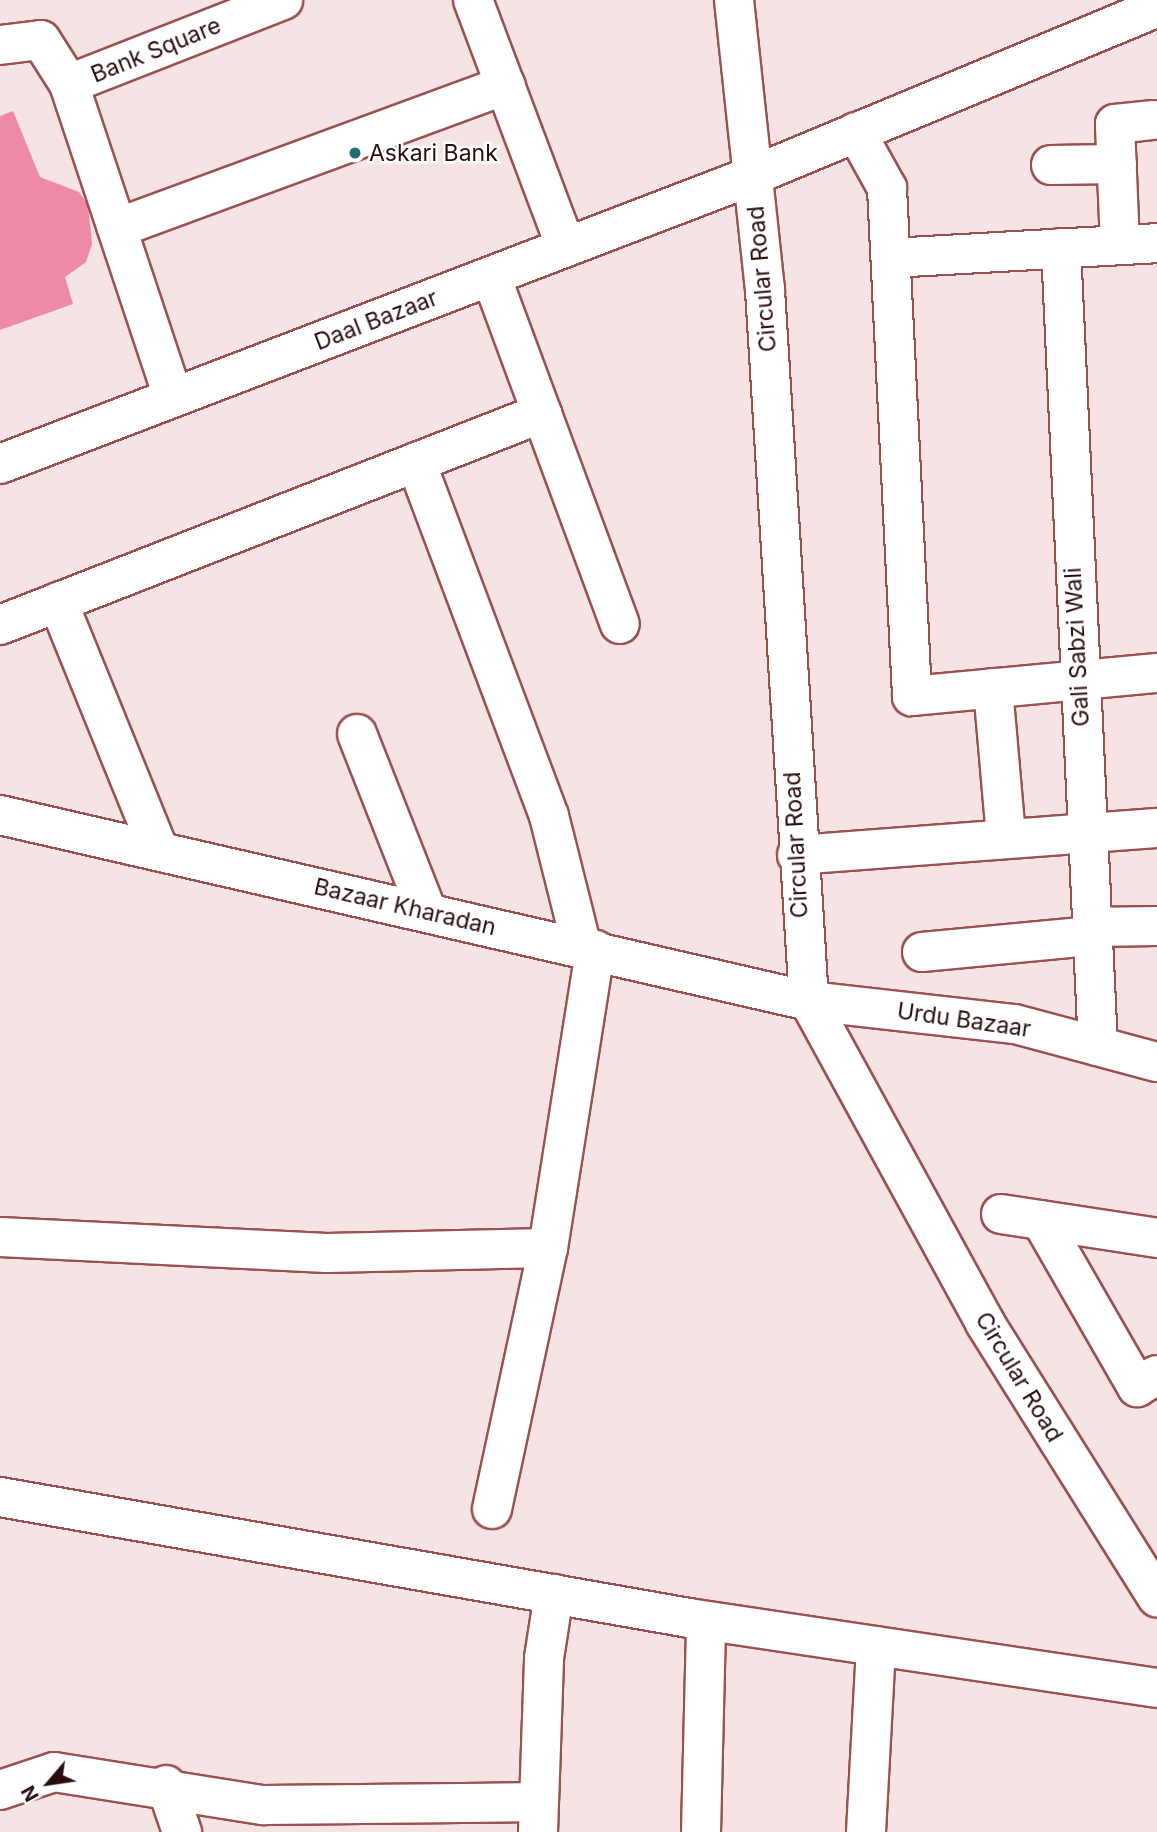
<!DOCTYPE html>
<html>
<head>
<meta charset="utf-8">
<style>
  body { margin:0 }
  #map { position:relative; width:1157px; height:1832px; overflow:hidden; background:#f5e4e3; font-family:Inter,sans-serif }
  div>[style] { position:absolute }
  .building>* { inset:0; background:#ee8aa6 }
  .roads { filter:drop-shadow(2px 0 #995250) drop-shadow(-2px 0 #995250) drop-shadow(0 2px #995250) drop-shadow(0 -2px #995250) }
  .minor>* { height:38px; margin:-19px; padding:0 19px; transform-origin:19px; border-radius:19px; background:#fff }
  .major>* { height:38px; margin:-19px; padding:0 19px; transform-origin:19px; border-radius:19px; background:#fff }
  .dots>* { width:19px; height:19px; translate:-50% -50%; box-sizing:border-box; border:4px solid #fff; border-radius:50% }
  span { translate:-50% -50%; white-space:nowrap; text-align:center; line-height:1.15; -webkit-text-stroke:5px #fff; paint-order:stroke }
  .street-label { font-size:23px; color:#2a0e0d }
  .poi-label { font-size:23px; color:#2a0e0d }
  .left { translate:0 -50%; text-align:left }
  .north { position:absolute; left:14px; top:1748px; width:70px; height:70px; -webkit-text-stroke:5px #fff; paint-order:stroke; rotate:241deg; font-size:19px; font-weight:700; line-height:28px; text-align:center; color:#2a0e0d }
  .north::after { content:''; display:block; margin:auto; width:24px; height:32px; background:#2a0e0d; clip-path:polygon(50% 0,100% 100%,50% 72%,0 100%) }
</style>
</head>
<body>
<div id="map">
  <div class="building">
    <div style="clip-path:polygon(13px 111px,40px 177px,79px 192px,88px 205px,92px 244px,86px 262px,65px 277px,73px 304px,0 330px,0 116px)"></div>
  </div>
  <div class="roads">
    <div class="minor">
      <div style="left:473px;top:0;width:264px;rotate:69.4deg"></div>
      <div style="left:0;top:45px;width:41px;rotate:-7deg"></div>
      <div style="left:41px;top:40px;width:52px;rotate:57.5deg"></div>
      <div style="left:69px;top:84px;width:330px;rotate:71.6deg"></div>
      <div style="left:69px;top:84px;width:230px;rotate:-21.4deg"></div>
      <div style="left:856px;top:132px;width:64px;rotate:61deg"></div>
      <div style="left:887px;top:188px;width:509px;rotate:87.18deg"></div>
      <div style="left:912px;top:696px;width:246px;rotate:-5.4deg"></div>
      <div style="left:1051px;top:165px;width:66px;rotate:-0.9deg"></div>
      <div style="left:117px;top:228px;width:414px;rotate:-20.2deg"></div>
      <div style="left:1120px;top:245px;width:121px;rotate:-92.4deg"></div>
      <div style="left:1115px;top:124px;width:39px;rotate:-6deg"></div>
      <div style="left:1061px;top:248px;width:799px;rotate:87.35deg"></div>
      <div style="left:891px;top:258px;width:266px;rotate:-3.2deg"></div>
      <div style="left:491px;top:276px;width:371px;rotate:69.7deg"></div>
      <div style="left:416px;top:462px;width:378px;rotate:69.4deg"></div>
      <div style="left:549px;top:816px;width:135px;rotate:75.9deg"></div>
      <div style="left:0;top:464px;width:805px;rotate:-20.96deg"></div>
      <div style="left:752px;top:176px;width:439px;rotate:-22.6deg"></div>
      <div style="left:58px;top:602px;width:269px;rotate:67.9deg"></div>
      <div style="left:0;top:625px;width:582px;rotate:-21.36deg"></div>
      <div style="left:993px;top:688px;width:150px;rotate:85deg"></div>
      <div style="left:357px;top:734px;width:191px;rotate:68.5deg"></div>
      <div style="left:0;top:815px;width:830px;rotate:12.95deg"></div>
      <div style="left:809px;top:1001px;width:207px;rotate:6.4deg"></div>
      <div style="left:1015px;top:1024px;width:147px;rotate:15deg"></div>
      <div style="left:797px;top:855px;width:361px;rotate:-4.3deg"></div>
      <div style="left:1092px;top:927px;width:65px;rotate:-0.9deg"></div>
      <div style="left:922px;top:952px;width:171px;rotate:-5.4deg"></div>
      <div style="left:1001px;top:1214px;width:158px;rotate:8.7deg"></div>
      <div style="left:1041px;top:1220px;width:193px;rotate:60.1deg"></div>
      <div style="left:1137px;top:1387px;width:23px;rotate:-31deg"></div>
      <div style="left:0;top:1237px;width:327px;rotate:2.8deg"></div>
      <div style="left:327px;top:1253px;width:221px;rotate:-1.3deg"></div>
      <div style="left:0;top:1497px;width:700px;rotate:9.96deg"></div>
      <div style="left:689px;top:1618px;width:473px;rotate:8.5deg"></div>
      <div style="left:492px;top:1509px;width:267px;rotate:-77.9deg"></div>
      <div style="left:548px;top:1248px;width:302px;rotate:-81deg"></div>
      <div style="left:166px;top:1785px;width:50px;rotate:71.2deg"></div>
      <div style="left:0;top:1790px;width:57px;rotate:-18.4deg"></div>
      <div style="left:54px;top:1772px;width:212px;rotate:9deg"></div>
      <div style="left:263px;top:1805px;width:276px;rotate:-0.6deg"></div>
      <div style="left:538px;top:1832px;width:174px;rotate:-88deg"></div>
      <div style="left:544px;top:1658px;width:65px;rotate:-81.1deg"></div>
      <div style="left:701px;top:1832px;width:211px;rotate:-88.6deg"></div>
      <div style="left:866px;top:1832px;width:186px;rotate:-86.9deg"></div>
    </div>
    <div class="major">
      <div style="left:734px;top:0;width:292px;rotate:83.9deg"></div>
      <div style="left:765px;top:290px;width:712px;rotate:86.46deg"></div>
      <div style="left:809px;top:1001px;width:367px;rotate:61.3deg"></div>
      <div style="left:985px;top:1323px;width:324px;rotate:57.9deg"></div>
    </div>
  </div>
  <div class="dots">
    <div style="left:355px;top:153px;background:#226d73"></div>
  </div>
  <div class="street-label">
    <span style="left:156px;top:50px;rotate:-22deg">Bank Square</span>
    <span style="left:762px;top:279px;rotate:-95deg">Circular Road</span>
    <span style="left:376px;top:320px;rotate:-21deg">Daal Bazaar</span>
    <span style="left:1077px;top:647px;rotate:-93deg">Gali Sabzi Wali</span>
    <span style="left:796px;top:845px;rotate:-93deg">Circular Road</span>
    <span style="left:405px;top:907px;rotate:13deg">Bazaar Kharadan</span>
    <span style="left:964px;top:1020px;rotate:8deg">Urdu Bazaar</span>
    <span style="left:1019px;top:1377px;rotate:59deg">Circular Road</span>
  </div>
  <div class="poi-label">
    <span class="left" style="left:369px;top:153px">Askari Bank</span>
  </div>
  <div class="north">N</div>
</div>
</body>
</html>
